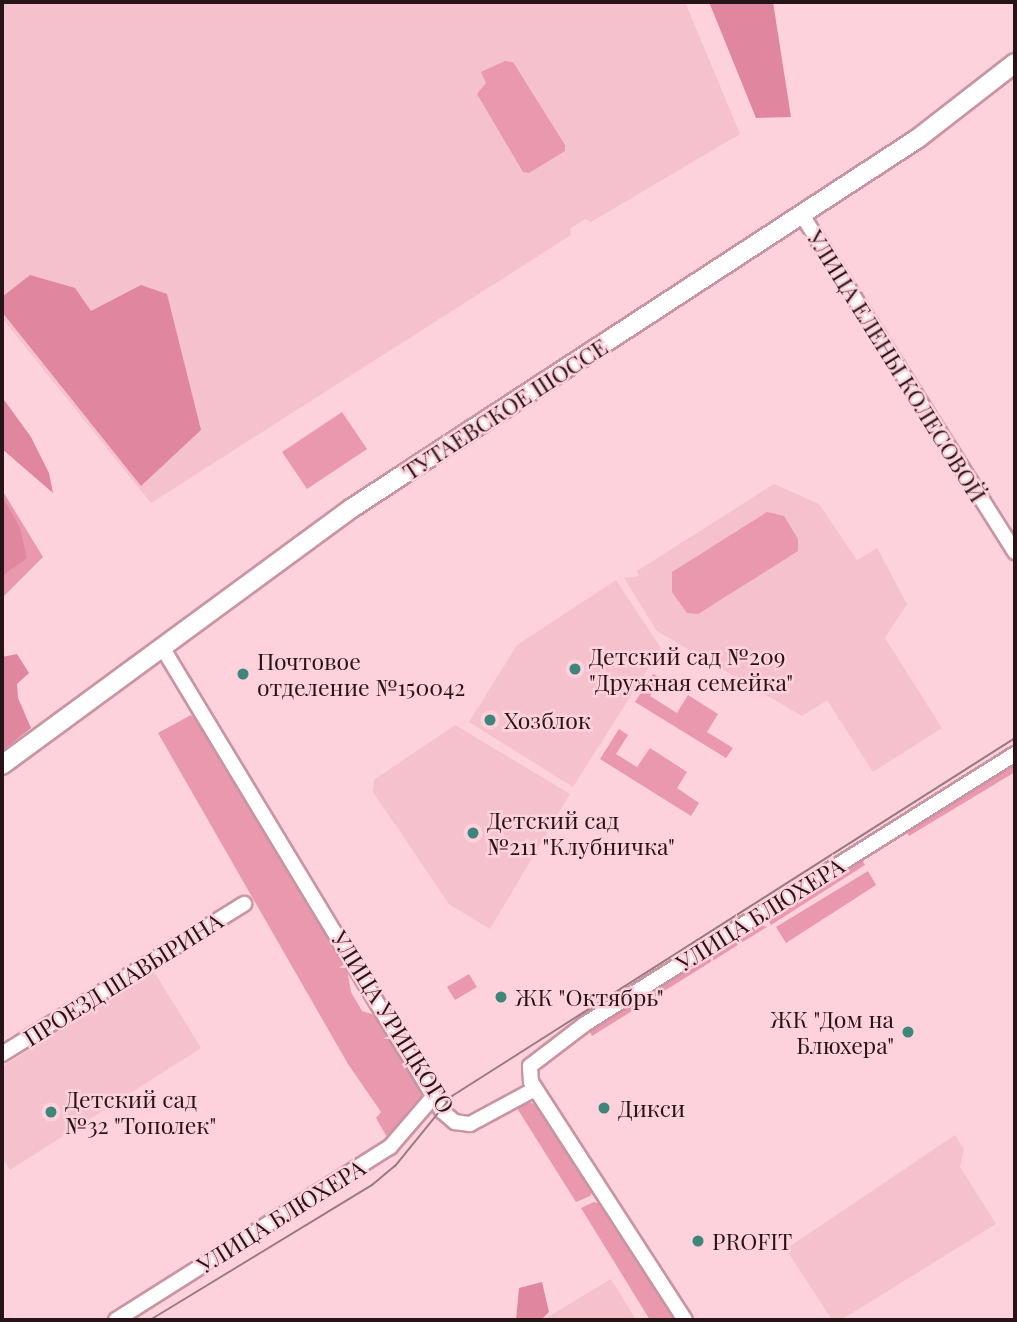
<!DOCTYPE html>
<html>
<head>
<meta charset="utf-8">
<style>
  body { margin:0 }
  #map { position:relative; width:1017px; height:1322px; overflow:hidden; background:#fed2dc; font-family:"Playfair Display",serif }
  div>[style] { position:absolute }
  .built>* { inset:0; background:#f4c1cd }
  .green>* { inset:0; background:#e998ad }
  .forest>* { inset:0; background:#e0879f }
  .roads { filter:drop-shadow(2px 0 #c995a2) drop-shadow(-2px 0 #c995a2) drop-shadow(0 2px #c995a2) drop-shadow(0 -2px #c995a2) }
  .minor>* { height:14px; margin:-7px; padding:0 7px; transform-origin:7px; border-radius:7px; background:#fff }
  .major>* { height:18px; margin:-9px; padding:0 9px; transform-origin:9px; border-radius:9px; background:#fff }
  .tram>* { height:2px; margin:-1px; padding:0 1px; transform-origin:1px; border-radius:1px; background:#9a7a82 }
  .dots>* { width:19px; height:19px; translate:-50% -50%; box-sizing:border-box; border:4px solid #fed2dc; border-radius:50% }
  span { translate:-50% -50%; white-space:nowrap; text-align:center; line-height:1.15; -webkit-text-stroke:5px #fed2dc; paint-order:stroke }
  .street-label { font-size:23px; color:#261419 }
  .poi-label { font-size:23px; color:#261419 }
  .left { translate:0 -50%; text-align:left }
  .right { translate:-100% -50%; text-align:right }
  .frame { position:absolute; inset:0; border:4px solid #261419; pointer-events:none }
</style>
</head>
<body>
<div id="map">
  <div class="built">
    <div style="clip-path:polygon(2px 2px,685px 2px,740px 134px,591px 222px,585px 219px,570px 229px,571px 235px,151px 503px,2px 318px)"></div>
    <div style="clip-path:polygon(774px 484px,819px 504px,857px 560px,877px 548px,907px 604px,885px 638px,942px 728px,873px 772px,827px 700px,802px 716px,657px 631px,624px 578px,639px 576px,637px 571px)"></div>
    <div style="clip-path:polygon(616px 580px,661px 648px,573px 787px,469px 722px,517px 645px)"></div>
    <div style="clip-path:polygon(455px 725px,570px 794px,490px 929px,449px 904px,373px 792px,374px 780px)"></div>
    <div style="clip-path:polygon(153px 970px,201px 1048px,10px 1170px,2px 1157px,2px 1067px)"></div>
    <div style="clip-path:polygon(955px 1135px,964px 1149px,960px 1167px,996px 1224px,841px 1320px,832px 1320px,786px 1249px)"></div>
    <div style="clip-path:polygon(611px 1279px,636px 1320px,543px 1320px)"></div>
  </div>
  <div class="green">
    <div style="clip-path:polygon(505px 61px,513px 62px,565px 145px,565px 151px,529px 173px,523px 172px,477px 94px,486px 83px,481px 72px)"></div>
    <div style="clip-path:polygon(342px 412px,367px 449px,307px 489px,282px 452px)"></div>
    <div style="clip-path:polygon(2px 490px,43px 557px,2px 598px)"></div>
    <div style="clip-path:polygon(767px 512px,784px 516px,798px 539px,798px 551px,698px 614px,687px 613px,672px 592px,672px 572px)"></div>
    <div style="clip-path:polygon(653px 674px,661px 678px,650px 696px,677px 713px,688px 695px,718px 714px,707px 732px,733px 748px,726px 758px,635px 702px)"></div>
    <div style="clip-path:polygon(191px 715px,202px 725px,347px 969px,351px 992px,362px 1011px,378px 1016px,423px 1090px,423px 1101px,390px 1142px,376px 1118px,381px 1112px,348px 1064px,158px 733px)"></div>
    <div style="clip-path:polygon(619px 729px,628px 735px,616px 754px,637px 767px,650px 748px,687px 772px,677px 788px,699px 803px,691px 816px,600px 759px)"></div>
    <div style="clip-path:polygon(1015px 758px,1015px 772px,909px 836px,905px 828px)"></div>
    <div style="clip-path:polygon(860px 856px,865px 865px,771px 925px,765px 915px)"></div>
    <div style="clip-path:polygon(868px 871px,876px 885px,786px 943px,776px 927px)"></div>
    <div style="clip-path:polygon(755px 923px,767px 927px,592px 1036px,588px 1029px)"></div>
    <div style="clip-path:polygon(469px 974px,477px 987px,455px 1000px,447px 987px)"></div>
    <div style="clip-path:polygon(525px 1102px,537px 1104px,594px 1189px,590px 1196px,576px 1202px,515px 1105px)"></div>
    <div style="clip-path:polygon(594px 1202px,605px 1205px,676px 1320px,650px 1320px,581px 1208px)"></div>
  </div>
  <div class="forest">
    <div style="clip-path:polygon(709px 2px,773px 2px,791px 117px,756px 118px)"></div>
    <div style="clip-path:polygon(30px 275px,75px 288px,91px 311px,141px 285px,167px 294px,201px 430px,141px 486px,2px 312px,2px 297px)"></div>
    <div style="clip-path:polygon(2px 397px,31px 437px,49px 473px,53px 493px,2px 449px)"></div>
    <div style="clip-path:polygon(2px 496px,20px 528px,27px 558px,2px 576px)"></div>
    <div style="clip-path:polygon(17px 654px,29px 673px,17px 684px,18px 698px,31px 728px,2px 751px,2px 657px)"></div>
    <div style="clip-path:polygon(542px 1282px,549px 1312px,541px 1320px,516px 1320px,519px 1288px)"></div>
  </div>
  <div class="roads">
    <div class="minor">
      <div style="left:802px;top:215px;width:399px;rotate:57.7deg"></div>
      <div style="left:162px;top:647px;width:543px;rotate:58.86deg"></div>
      <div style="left:443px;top:1112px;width:16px;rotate:40deg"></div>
      <div style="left:455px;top:1122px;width:15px;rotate:8deg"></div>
      <div style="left:470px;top:1124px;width:74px;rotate:-28.3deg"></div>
      <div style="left:2px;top:1054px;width:285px;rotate:-31.8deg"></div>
      <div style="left:116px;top:1320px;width:324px;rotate:-32.3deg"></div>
      <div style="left:390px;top:1147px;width:66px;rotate:-49.3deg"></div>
      <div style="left:685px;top:1320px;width:283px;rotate:-122.9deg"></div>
      <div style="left:531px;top:1082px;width:16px;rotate:-94deg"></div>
      <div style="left:530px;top:1066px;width:69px;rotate:-37.4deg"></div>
      <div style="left:585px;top:1024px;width:508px;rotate:-32.12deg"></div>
    </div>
    <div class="major">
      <div style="left:2px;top:765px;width:434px;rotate:-36.3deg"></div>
      <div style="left:352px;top:508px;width:675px;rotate:-33.15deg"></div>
      <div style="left:917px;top:139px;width:124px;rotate:-37.8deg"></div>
    </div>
  </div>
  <div class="tram">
    <div style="left:150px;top:1320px;width:260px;rotate:-31.3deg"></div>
    <div style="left:372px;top:1185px;width:30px;rotate:-40deg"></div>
    <div style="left:395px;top:1166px;width:90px;rotate:-50.8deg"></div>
    <div style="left:452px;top:1096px;width:667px;rotate:-32.45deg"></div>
  </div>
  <div class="dots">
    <div style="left:575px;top:669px;background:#3f857a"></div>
    <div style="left:243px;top:674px;background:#3f857a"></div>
    <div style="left:490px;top:720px;background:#3f857a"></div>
    <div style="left:473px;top:833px;background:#3f857a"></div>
    <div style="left:501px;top:997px;background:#3f857a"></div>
    <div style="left:908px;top:1032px;background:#3f857a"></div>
    <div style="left:604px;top:1108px;background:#3f857a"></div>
    <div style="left:51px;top:1112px;background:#3f857a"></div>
    <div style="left:698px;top:1241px;background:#3f857a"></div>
  </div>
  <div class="street-label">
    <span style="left:897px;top:366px;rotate:58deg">УЛИЦА ЕЛЕНЫ КОЛЕСОВОЙ</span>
    <span style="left:505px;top:409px;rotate:-33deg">ТУТАЕВСКОЕ ШОССЕ</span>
    <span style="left:760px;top:914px;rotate:-32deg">УЛИЦА БЛЮХЕРА</span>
    <span style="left:123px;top:979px;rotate:-32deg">ПРОЕЗД ШАВЫРИНА</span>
    <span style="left:393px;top:1022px;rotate:58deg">УЛИЦА УРИЦКОГО</span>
    <span style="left:281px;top:1216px;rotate:-32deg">УЛИЦА БЛЮХЕРА</span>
  </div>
  <div class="poi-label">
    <span class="left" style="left:589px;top:669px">Детский сад №209<br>"Дружная семейка"</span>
    <span class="left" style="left:257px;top:674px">Почтовое<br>отделение №150042</span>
    <span class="left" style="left:504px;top:720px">Хозблок</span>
    <span class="left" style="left:487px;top:833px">Детский сад<br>№211 "Клубничка"</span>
    <span class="left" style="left:515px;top:997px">ЖК "Октябрь"</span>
    <span class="right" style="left:894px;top:1032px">ЖК "Дом на<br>Блюхера"</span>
    <span class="left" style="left:65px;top:1112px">Детский сад<br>№32 "Тополек"</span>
    <span class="left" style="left:618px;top:1108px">Дикси</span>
    <span class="left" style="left:712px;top:1241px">PROFIT</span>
  </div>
  <div class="frame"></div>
</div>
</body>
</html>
